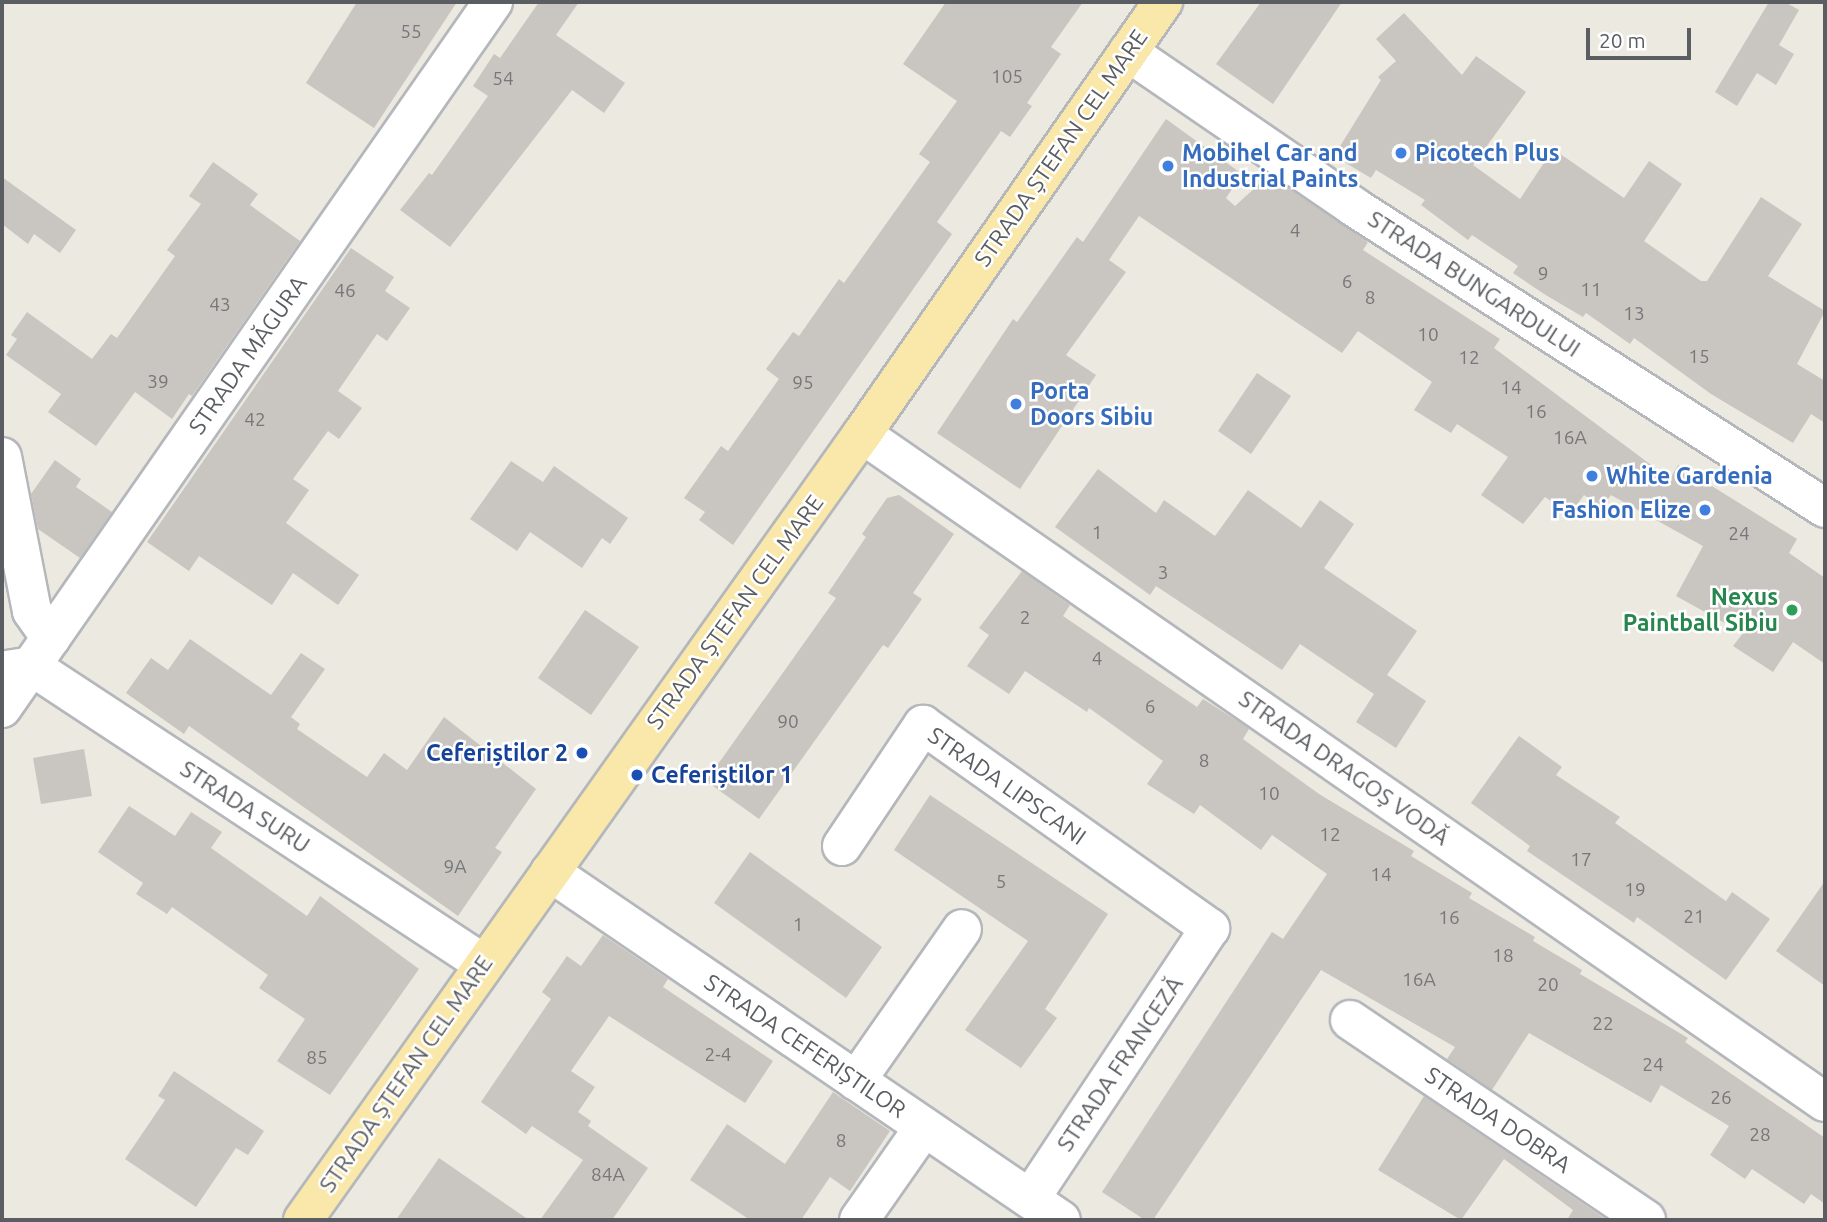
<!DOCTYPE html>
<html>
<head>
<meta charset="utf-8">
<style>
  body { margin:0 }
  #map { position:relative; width:1827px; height:1222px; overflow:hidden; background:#ece9e1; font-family:Ubuntu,sans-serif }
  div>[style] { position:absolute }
  .building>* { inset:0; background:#c9c5c0 }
  .roads { filter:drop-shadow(2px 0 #b4b7bb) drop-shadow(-2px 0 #b4b7bb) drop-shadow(0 2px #b4b7bb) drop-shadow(0 -2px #b4b7bb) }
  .minor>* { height:38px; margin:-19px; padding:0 19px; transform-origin:19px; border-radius:19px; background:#fff }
  .major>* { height:38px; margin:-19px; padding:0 19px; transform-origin:19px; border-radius:19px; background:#f9e8a9 }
  .dots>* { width:19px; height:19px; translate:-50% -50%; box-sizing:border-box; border:4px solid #fff; border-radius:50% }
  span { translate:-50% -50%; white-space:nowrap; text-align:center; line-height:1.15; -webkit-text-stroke:5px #fff; paint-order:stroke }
  .number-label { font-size:19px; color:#767779 }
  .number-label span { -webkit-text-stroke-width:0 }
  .street-label { font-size:23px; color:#5a5d61 }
  .shop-label { font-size:23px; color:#366cbe; font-weight:700 }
  .left { translate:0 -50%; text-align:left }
  .right { translate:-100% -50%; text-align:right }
  .leisure-label { font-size:23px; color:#27864d; font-weight:700 }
  .transit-label { font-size:23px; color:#164399; font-weight:700 }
  .frame { position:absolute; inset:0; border:4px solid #5a5d61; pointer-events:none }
  .scale { position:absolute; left:1586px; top:28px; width:105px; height:32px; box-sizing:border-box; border:4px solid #5a5d61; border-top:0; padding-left:9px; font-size:21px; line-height:24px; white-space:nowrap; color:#5a5d61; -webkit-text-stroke:5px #fff; paint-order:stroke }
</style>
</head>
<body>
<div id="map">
  <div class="building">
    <div style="clip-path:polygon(357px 2px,457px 2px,374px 128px,306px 83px)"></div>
    <div style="clip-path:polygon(539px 2px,579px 2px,556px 35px,625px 83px,604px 113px,572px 90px,450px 247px,400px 210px,429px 173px,432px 175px,488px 96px,473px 86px,494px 54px,500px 58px)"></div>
    <div style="clip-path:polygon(946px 2px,1083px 2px,1051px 47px,1061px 54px,1027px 103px,1032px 106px,1010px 137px,1001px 131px,937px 222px,952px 234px,733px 545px,699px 520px,705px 512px,684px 498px,721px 446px,728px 451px,779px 379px,766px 369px,793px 332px,799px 336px,839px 279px,844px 283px,930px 162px,919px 154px,957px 101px,903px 64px)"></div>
    <div style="clip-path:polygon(1261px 2px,1342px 2px,1273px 104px,1216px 64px)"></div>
    <div style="clip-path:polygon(1769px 2px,1785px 2px,1799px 10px,1779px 45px,1794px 54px,1776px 85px,1757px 73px,1737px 106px,1715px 92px)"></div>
    <div style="clip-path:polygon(1404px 13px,1462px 75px,1476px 56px,1526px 92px,1473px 165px,1520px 199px,1553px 149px,1624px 198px,1649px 161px,1682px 184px,1644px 241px,1701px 281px,1707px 281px,1761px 197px,1802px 224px,1768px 276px,1825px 311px,1797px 364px,1825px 381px,1825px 423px,1811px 414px,1793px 443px,1711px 394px,1634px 338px,1630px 344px,1586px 313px,1583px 317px,1544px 294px,1513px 273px,1518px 266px,1472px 235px,1468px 240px,1421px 205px,1425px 200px,1376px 170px,1371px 178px,1334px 156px,1381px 80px,1378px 77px,1396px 61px,1376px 39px)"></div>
    <div style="clip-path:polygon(1166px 119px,1242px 174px,1226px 198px,1235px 206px,1269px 175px,1368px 242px,1363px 250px,1500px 339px,1494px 348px,1670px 479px,1678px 465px,1797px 539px,1789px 553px,1825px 578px,1825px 664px,1793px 642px,1773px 672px,1733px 646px,1743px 633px,1676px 596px,1703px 546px,1611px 495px,1602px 508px,1584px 495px,1570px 514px,1545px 497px,1523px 524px,1481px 495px,1508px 457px,1457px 424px,1451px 433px,1414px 410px,1432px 382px,1358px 331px,1342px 353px,1139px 216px,1109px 260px,1126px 272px,1066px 355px,1096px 375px,1020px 489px,937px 433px,1013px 319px,1017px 322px,1077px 237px,1083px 242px)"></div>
    <div style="clip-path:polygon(213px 162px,258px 194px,250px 205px,300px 241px,192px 396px,189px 394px,172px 419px,135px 392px,96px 446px,48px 412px,61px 394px,6px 355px,17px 339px,11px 335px,27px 312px,92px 359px,111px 334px,117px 338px,175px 256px,167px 250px,201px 204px,189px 196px)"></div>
    <div style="clip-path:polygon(2px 177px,76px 230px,60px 253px,34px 234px,28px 244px,2px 224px)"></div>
    <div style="clip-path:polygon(351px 248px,394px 277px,385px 291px,410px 308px,387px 341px,377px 334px,338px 391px,362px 408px,339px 439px,328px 431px,293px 479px,309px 490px,286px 523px,359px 575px,338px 605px,293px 573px,272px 605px,199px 556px,189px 571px,147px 542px)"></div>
    <div style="clip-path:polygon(1257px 373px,1291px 396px,1251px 454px,1218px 431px)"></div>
    <div style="clip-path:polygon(55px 460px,81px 479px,76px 487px,112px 512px,80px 558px,38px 529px,31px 494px)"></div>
    <div style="clip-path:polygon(511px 461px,543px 482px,554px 466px,628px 518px,610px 544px,602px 538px,582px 568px,530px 532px,517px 551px,470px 519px)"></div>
    <div style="clip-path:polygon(1098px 469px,1156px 513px,1164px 500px,1215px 536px,1248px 490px,1301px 528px,1320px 500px,1354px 524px,1324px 568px,1417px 631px,1387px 675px,1426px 701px,1396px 748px,1356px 722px,1374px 694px,1300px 644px,1282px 670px,1156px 586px,1150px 595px,1055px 527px)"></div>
    <div style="clip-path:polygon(899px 495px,954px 534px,913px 593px,922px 599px,888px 648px,883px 645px,759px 819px,706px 781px,836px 598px,828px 593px,866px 537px,862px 534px,887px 498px)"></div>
    <div style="clip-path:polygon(1022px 571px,1070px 605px,1063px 616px,1197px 707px,1203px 699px,1244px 725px,1249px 729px,1243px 739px,1319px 794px,1414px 851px,1411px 856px,1472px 893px,1469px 898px,1535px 937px,1533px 941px,1582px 970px,1580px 974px,1688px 1038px,1685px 1042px,1825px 1138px,1825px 1204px,1811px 1194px,1804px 1204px,1752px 1169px,1745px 1179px,1710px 1155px,1729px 1126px,1661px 1085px,1651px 1103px,1529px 1033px,1492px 1090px,1447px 1059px,1455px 1047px,1321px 970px,1153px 1220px,1145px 1220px,1102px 1192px,1272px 932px,1283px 939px,1327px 874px,1272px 835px,1261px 850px,1200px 805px,1194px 814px,1147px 784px,1163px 761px,1089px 708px,1087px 712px,1025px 671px,1009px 694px,967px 666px,989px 635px,979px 628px)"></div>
    <div style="clip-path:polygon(585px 610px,639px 647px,591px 715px,538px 678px)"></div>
    <div style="clip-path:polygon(190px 639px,271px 695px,301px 653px,325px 669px,291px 717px,300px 724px,297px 729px,367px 777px,384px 753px,407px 770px,444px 717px,536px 789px,495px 848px,502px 852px,458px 916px,189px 726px,184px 734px,126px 693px,151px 658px,168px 670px)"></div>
    <div style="clip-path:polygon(1519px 736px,1562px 767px,1556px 775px,1620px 817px,1615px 823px,1726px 901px,1732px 892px,1770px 919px,1726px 980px,1637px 917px,1634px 923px,1527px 851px,1530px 846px,1471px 803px)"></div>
    <div style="clip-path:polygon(84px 749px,92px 796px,41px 804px,33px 758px)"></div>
    <div style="clip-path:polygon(930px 795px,1108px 914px,1045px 1009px,1057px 1018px,1021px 1068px,965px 1030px,1028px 941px,894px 850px)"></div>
    <div style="clip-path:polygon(129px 806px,175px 836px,191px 812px,222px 832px,211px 848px,307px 916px,320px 896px,419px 969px,330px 1095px,277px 1061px,305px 1019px,259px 988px,268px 975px,172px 907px,167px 914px,136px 894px,143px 883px,98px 852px)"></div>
    <div style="clip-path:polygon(750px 852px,882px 947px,846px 998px,714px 903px)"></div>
    <div style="clip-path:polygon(1825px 881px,1825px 986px,1776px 951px)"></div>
    <div style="clip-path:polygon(603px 935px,668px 979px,663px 987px,773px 1061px,745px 1103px,609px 1016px,571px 1071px,595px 1087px,578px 1112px,591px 1121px,588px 1126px,648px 1168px,612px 1220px,540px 1220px,583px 1160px,532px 1126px,526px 1134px,481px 1102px,551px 999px,542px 992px,567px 956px,581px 966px)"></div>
    <div style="clip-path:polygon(174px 1071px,264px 1131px,248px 1155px,236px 1148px,196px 1207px,125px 1159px,165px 1100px,158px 1096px)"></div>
    <div style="clip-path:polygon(833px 1092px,890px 1131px,850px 1191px,830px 1177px,801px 1220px,750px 1220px,690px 1180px,727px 1124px,785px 1164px)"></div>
    <div style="clip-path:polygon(1424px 1096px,1607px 1220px,1567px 1220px,1573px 1210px,1504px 1159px,1461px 1220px,1378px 1170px)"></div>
    <div style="clip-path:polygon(439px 1158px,529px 1220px,396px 1220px)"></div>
  </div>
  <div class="roads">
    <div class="minor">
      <div style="left:1128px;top:52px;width:274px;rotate:34.4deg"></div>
      <div style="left:1354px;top:207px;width:559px;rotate:32.58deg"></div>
      <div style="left:862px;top:434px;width:1172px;rotate:34.75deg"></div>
      <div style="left:2px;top:457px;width:157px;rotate:79deg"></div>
      <div style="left:32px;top:611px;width:33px;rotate:55deg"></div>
      <div style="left:7px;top:670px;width:24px;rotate:-9deg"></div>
      <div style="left:31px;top:666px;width:542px;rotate:33.34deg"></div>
      <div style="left:2px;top:708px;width:860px;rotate:-55.18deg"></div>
      <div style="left:842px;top:846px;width:146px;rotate:-56.2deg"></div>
      <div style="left:923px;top:725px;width:352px;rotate:35.3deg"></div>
      <div style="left:1210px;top:928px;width:325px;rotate:123.6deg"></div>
      <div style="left:550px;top:872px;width:618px;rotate:34.26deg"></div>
      <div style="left:1350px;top:1020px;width:357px;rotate:34deg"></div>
      <div style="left:856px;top:1081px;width:185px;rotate:-55.1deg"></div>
      <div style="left:859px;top:1220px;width:113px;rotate:-55deg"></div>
    </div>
    <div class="major">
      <div style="left:303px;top:1220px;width:965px;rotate:-54.58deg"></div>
      <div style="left:862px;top:434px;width:527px;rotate:-55.13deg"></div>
    </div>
  </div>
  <div class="dots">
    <div style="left:1401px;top:153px;background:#3f7fe0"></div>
    <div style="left:1168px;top:166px;background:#3f7fe0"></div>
    <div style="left:1016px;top:404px;background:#3f7fe0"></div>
    <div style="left:1592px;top:476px;background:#3f7fe0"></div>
    <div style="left:1705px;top:510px;background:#3f7fe0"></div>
    <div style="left:1792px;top:610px;background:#2e9e5b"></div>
    <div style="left:582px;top:753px;background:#1a4fb4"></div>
    <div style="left:637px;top:775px;background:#1a4fb4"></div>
  </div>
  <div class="number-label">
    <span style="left:411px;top:32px">55</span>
    <span style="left:1007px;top:77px">105</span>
    <span style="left:503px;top:79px">54</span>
    <span style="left:1295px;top:231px">4</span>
    <span style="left:1543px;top:274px">9</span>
    <span style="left:1347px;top:282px">6</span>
    <span style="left:1591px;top:290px">11</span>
    <span style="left:345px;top:291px">46</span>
    <span style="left:1370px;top:298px">8</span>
    <span style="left:220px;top:305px">43</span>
    <span style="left:1634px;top:314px">13</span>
    <span style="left:1428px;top:335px">10</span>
    <span style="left:1699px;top:357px">15</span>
    <span style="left:1469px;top:358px">12</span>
    <span style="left:158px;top:382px">39</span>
    <span style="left:803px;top:383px">95</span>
    <span style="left:1511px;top:388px">14</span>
    <span style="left:1536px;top:412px">16</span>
    <span style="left:255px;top:420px">42</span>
    <span style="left:1570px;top:438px">16A</span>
    <span style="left:1097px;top:533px">1</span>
    <span style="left:1739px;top:534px">24</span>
    <span style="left:1163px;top:573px">3</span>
    <span style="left:1025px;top:618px">2</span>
    <span style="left:1097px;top:659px">4</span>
    <span style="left:1150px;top:707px">6</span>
    <span style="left:788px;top:722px">90</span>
    <span style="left:1204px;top:761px">8</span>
    <span style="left:1269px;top:794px">10</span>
    <span style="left:1330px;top:835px">12</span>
    <span style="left:1581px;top:860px">17</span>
    <span style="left:455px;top:867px">9A</span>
    <span style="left:1381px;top:875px">14</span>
    <span style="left:1001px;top:882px">5</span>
    <span style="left:1635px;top:890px">19</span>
    <span style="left:1694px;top:917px">21</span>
    <span style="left:1449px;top:918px">16</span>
    <span style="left:798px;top:925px">1</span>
    <span style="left:1503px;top:956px">18</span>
    <span style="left:1419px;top:980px">16A</span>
    <span style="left:1548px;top:985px">20</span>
    <span style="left:1603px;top:1024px">22</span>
    <span style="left:718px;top:1055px">2-4</span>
    <span style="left:317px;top:1058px">85</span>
    <span style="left:1653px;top:1065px">24</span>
    <span style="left:1721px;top:1098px">26</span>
    <span style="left:1760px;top:1135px">28</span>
    <span style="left:841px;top:1141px">8</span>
    <span style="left:608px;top:1175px">84A</span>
  </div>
  <div class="street-label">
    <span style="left:1061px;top:148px;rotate:-55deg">STRADA ȘTEFAN CEL MARE</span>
    <span style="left:1474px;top:284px;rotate:33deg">STRADA BUNGARDULUI</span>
    <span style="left:248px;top:355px;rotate:-55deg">STRADA MĂGURA</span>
    <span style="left:735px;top:612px;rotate:-54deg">STRADA ȘTEFAN CEL MARE</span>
    <span style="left:1344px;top:768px;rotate:35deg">STRADA DRAGOȘ VODĂ</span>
    <span style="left:1007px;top:786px;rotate:35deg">STRADA LIPSCANI</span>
    <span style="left:245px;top:807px;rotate:33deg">STRADA SURU</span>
    <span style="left:805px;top:1046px;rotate:34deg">STRADA CEFERIȘTILOR</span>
    <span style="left:1120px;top:1064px;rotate:-56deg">STRADA FRANCEZĂ</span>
    <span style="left:406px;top:1074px;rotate:-55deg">STRADA ȘTEFAN CEL MARE</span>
    <span style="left:1498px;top:1120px;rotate:34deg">STRADA DOBRA</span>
  </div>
  <div class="shop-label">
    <span class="left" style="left:1182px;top:166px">Mobihel Car and<br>Industrial Paints</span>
    <span class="left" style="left:1415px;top:153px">Picotech Plus</span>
    <span class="left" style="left:1030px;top:404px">Porta<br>Doors Sibiu</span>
    <span class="left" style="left:1606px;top:476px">White Gardenia</span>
    <span class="right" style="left:1691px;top:510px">Fashion Elize</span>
  </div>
  <div class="leisure-label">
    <span class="right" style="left:1778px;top:610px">Nexus<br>Paintball Sibiu</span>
  </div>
  <div class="transit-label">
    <span class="right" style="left:568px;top:753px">Ceferiștilor 2</span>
    <span class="left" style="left:651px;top:775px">Ceferiștilor 1</span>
  </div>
  <div class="frame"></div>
  <div class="scale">20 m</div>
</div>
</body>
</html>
